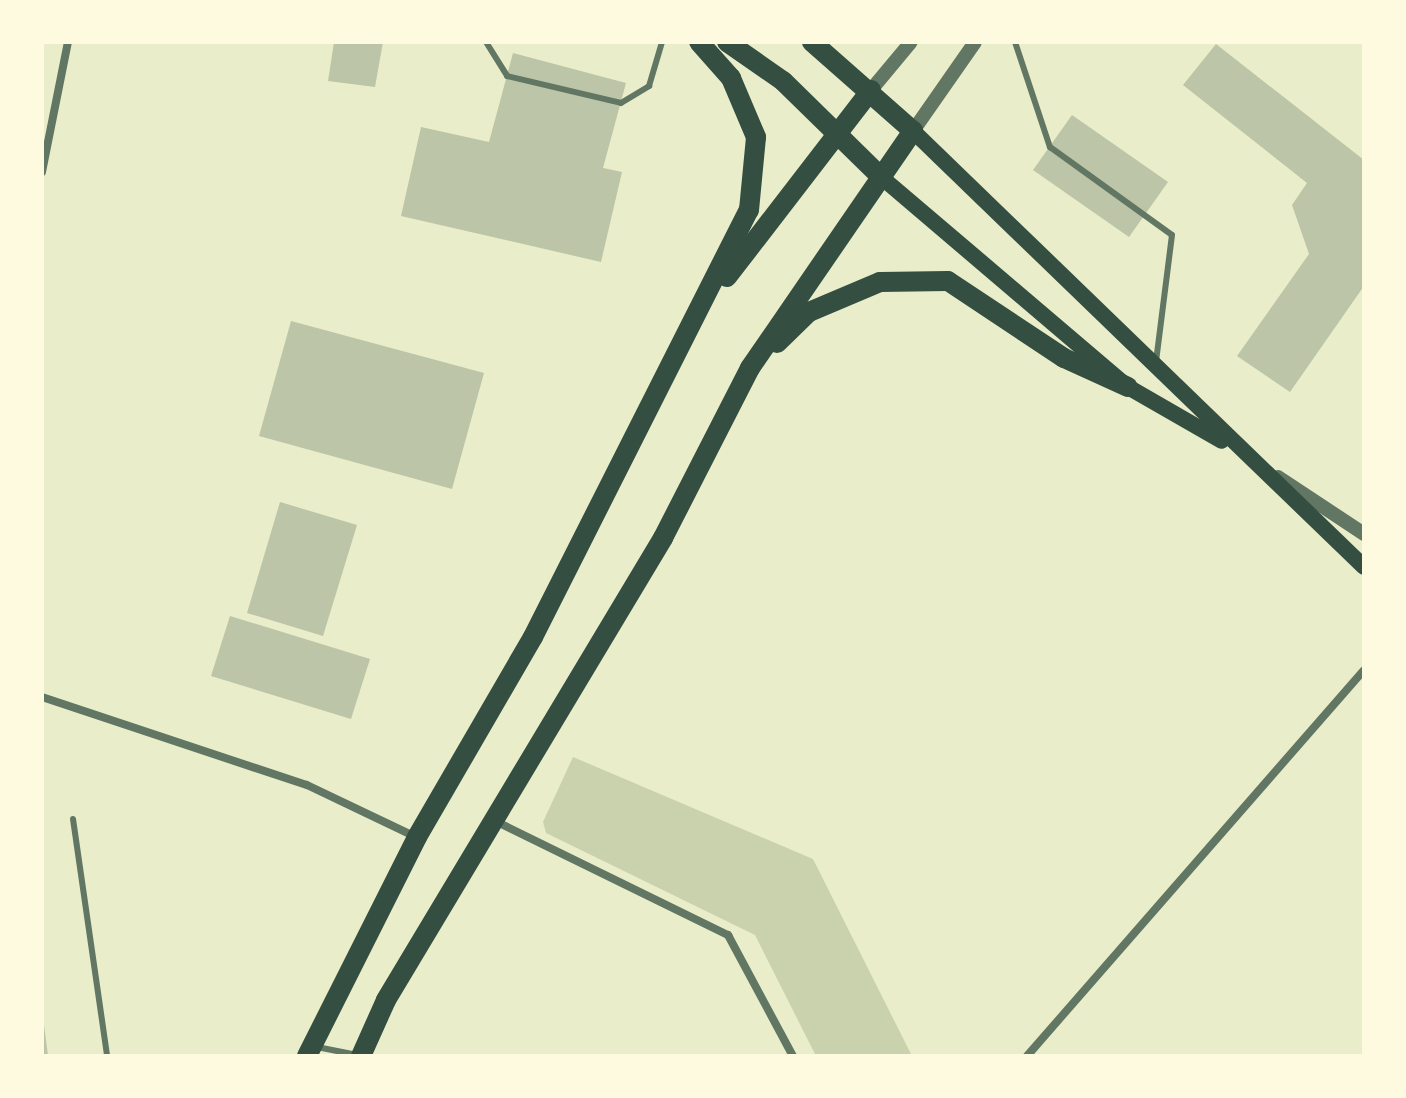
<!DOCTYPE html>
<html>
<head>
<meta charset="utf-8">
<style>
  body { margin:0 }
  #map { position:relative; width:1406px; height:1098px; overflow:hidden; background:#e9edc9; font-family:"Golos Text",sans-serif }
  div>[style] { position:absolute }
  .green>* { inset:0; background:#cad2ad }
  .building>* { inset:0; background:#bcc5a7 }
  .service>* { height:6px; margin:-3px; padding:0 3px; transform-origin:3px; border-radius:3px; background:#617663 }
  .minor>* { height:8px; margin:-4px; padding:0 4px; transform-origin:4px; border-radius:4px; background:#617663 }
  .tertiary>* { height:14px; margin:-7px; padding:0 7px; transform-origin:7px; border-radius:7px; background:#617663 }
  .secondary>* { height:16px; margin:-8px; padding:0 8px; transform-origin:8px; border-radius:8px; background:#344e41 }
  .primary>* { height:20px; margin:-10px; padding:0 10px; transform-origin:10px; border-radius:10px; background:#344e41 }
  span { translate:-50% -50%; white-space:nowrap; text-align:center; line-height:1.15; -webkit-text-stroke:6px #fefae0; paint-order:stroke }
  .frame { position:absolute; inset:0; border:44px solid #fefae0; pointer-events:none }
</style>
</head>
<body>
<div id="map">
  <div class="green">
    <div style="clip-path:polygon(573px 757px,813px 859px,912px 1056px,816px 1056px,755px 935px,546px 833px,543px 822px)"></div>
  </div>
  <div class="building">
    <div style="clip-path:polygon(334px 42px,383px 42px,375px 87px,328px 81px)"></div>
    <div style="clip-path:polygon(1216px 44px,1364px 160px,1364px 286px,1290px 392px,1237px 356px,1309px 254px,1292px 205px,1307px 183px,1183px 85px)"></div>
    <div style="clip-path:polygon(513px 53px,626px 83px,603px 168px,622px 172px,601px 262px,401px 216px,421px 127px,489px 142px)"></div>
    <div style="clip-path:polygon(1072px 115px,1168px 182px,1129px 237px,1033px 170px)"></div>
    <div style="clip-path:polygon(291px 321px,484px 373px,452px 489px,259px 436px)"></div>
    <div style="clip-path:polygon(280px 502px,357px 525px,323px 636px,247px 613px)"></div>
    <div style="clip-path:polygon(230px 616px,370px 659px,351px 719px,211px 676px)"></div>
    <div style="clip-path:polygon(44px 1025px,48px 1056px,42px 1056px)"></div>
  </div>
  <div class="service">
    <div style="left:486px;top:42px;width:40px;rotate:58deg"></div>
    <div style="left:507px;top:76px;width:117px;rotate:13.3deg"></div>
    <div style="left:621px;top:103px;width:33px;rotate:-31deg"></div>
    <div style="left:649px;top:86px;width:46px;rotate:-73.5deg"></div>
    <div style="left:1015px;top:42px;width:111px;rotate:71.6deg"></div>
    <div style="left:1050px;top:147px;width:150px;rotate:35.8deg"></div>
    <div style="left:1172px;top:235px;width:127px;rotate:97.2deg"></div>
    <div style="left:73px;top:819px;width:239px;rotate:81.8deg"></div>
    <div style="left:317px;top:1047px;width:41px;rotate:11.3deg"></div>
  </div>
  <div class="minor">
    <div style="left:42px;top:172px;width:133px;rotate:-78.7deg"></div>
    <div style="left:42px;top:697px;width:279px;rotate:18.4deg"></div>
    <div style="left:307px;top:785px;width:121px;rotate:25.5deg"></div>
    <div style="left:493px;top:820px;width:262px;rotate:26.1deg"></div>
    <div style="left:728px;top:935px;width:137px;rotate:61.8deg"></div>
    <div style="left:1027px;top:1056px;width:512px;rotate:-48.88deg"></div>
  </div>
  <div class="tertiary">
    <div style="left:871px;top:90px;width:62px;rotate:-50.2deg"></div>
    <div style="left:913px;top:131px;width:108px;rotate:-55.1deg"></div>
    <div style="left:1278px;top:477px;width:103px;rotate:33.5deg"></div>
  </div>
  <div class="secondary">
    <div style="left:913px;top:131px;width:627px;rotate:44.03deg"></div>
    <div style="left:880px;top:176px;width:326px;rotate:40.4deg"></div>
    <div style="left:1128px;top:387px;width:108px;rotate:29.9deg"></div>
  </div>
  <div class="primary">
    <div style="left:727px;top:42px;width:68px;rotate:34.9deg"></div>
    <div style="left:783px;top:81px;width:136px;rotate:44.4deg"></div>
    <div style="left:727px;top:277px;width:236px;rotate:-52.4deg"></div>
    <div style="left:777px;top:343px;width:45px;rotate:-44.1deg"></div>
    <div style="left:809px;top:312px;width:77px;rotate:-22.9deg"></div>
    <div style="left:880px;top:282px;width:68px;rotate:-0.8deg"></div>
    <div style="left:948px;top:281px;width:139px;rotate:33.6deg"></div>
    <div style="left:1064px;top:358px;width:70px;rotate:24.4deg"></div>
    <div style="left:307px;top:1056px;width:245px;rotate:-63.3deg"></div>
    <div style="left:417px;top:837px;width:231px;rotate:-59.9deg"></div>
    <div style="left:533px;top:637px;width:479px;rotate:-63.2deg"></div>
    <div style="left:749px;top:210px;width:73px;rotate:-84.5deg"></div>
    <div style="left:756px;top:137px;width:64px;rotate:-113deg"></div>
    <div style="left:731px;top:78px;width:48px;rotate:-131.6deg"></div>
    <div style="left:361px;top:1056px;width:61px;rotate:-65.9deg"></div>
    <div style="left:386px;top:1000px;width:539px;rotate:-59.05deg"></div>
    <div style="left:663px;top:538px;width:191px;rotate:-62.9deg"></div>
    <div style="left:750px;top:368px;width:288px;rotate:-55.5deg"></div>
    <div style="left:913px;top:131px;width:135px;rotate:-138.6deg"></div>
  </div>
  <div class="frame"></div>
</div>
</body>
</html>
